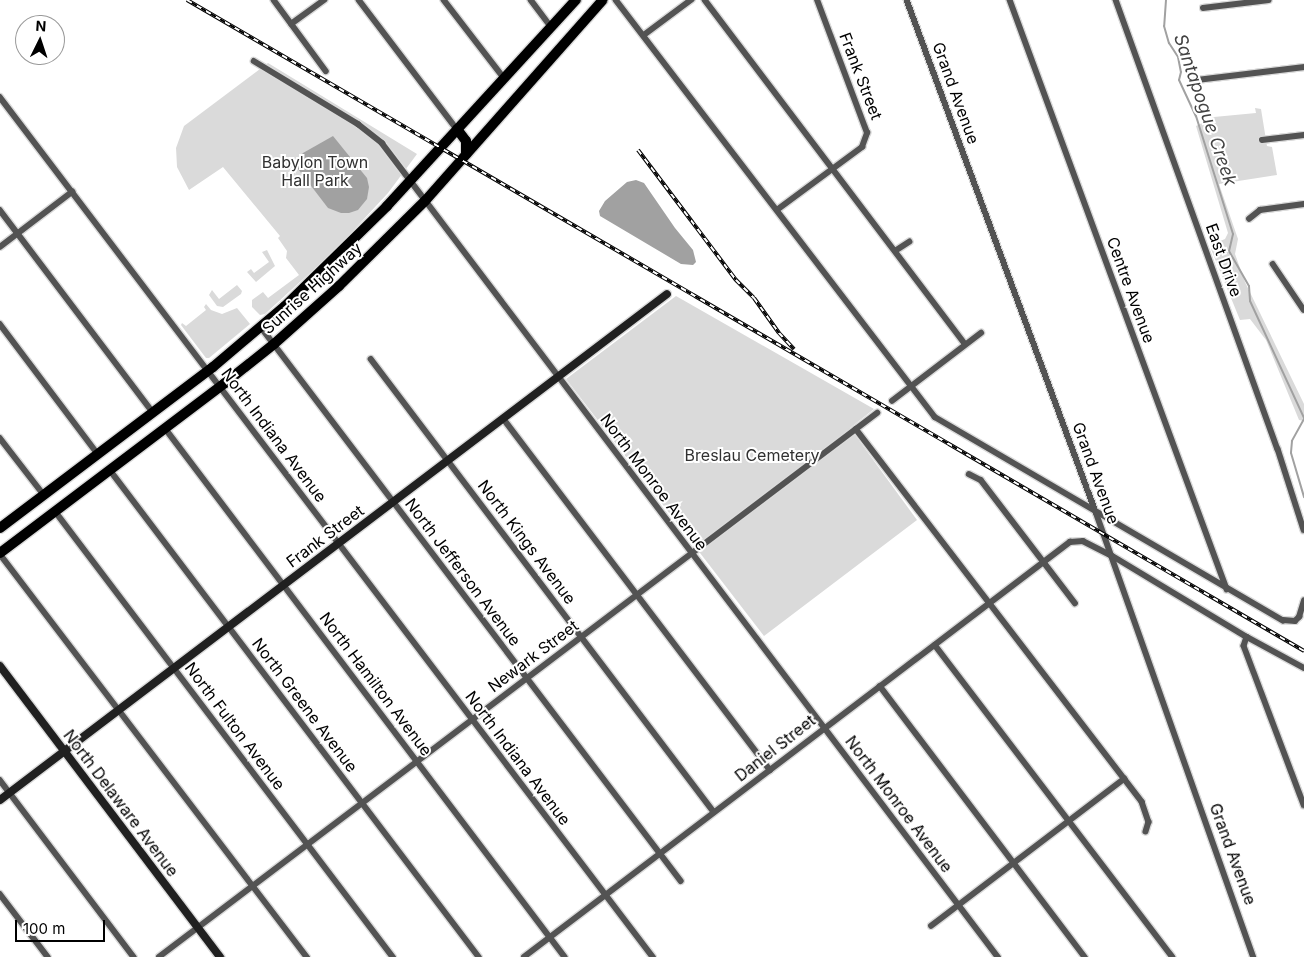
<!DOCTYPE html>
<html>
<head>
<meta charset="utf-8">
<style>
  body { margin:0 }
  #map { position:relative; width:1304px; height:957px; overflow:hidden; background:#fff; font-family:Inter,sans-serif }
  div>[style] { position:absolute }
  .green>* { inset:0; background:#dadada }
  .water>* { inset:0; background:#a1a1a1 }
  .stream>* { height:2px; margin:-1px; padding:0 1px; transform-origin:1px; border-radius:1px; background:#a1a1a1 }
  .roads { filter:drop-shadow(1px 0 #dbdbdb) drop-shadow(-1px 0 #dbdbdb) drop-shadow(0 1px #dbdbdb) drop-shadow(0 -1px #dbdbdb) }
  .street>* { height:5.5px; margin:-2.75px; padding:0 2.75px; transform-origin:2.75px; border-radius:2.75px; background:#535353 }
  .secondary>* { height:8px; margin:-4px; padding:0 4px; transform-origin:4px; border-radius:4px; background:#202020 }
  .highway>* { height:10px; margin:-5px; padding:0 5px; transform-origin:5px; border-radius:5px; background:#000 }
  .rail>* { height:4px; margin-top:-2px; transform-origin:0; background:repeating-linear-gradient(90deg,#fff 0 5.5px,#000 0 11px); box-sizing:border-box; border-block:1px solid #000 }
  span { translate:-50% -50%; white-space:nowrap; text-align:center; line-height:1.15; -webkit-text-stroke:4px #fff; paint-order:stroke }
  .street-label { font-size:16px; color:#000 }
  .park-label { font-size:16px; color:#313131 }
  .water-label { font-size:18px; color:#424242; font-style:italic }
  .north { position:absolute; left:15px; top:15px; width:50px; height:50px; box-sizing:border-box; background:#fff; border:1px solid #999; border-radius:50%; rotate:4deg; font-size:14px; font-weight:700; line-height:20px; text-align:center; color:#000 }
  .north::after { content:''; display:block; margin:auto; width:18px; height:22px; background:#000; clip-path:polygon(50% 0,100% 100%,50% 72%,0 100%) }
  .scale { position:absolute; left:15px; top:920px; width:90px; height:22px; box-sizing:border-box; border:2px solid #000; border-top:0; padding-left:6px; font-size:15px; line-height:18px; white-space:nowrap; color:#000; -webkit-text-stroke:4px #fff; paint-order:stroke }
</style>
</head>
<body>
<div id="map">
  <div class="green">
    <div style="clip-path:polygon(268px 63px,417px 154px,388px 193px,338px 247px,265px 314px,260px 315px,252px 307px,252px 300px,263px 292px,268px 298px,299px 275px,286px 258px,287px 251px,278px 238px,280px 236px,223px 167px,189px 190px,177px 167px,176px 148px,184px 126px)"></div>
    <div style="clip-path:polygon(1255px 108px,1261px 109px,1267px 146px,1272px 147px,1277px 175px,1219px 184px,1238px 239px,1235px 254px,1245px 282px,1304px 404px,1304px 421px,1299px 420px,1266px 340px,1250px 319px,1240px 320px,1211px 249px,1213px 244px,1225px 239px,1228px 233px,1196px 126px,1214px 117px,1256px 113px)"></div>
    <div style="clip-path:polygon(267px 250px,275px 266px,256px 282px,247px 272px,251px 269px,254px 273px,269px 262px,262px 252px)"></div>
    <div style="clip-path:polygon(237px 285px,242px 291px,241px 294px,223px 307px,217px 306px,209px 295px,212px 290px,219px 299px)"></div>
    <div style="clip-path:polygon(676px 296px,874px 409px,850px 428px,917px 520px,764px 636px,566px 379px)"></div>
    <div style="clip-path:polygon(206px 304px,211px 310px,222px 314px,237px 308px,250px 324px,209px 358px,206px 358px,181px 325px,182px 323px,186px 326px,206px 310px,204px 307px)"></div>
  </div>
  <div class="water">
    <div style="clip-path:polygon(333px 136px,367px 178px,369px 187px,367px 199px,358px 210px,349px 213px,341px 213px,328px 208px,295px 165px,295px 162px,303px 153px)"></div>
    <div style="clip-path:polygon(636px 180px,644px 183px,675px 228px,693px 250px,696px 262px,693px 265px,681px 264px,600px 216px,599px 211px,605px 201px,627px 182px)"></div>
  </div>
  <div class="stream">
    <div style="left:1166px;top:0;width:26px;rotate:94deg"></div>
    <div style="left:1164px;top:26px;width:18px;rotate:74deg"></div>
    <div style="left:1169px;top:43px;width:17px;rotate:57deg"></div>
    <div style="left:1178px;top:57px;width:15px;rotate:79deg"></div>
    <div style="left:1181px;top:72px;width:8px;rotate:104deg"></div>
    <div style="left:1179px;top:80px;width:40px;rotate:65deg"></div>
    <div style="left:1196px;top:116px;width:124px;rotate:72.6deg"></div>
    <div style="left:1233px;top:234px;width:17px;rotate:103deg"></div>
    <div style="left:1229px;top:251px;width:40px;rotate:60.3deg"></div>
    <div style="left:1249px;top:286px;width:15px;rotate:86deg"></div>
    <div style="left:1250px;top:301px;width:129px;rotate:65.2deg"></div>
    <div style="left:1304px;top:419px;width:25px;rotate:119deg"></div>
    <div style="left:1292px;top:441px;width:12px;rotate:95deg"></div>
    <div style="left:1291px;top:453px;width:46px;rotate:73.5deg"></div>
  </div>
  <div class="roads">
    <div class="street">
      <div style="left:274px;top:0;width:88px;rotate:53.8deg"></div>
      <div style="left:359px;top:0;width:162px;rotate:52.8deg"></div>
      <div style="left:444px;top:0;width:98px;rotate:52.4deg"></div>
      <div style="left:531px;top:0;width:35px;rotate:53deg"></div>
      <div style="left:616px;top:0;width:525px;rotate:52.58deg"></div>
      <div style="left:935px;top:417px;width:403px;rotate:30.3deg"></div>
      <div style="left:1283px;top:620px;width:12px;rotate:5deg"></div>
      <div style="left:1295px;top:621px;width:6px;rotate:-45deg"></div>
      <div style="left:1299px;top:617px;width:17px;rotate:-73deg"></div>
      <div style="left:705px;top:0;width:431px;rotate:52.9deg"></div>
      <div style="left:907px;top:0;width:546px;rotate:69.74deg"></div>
      <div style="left:1096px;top:512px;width:472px;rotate:70.5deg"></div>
      <div style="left:1010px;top:0;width:628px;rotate:69.78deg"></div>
      <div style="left:1116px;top:0;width:477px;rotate:70.2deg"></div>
      <div style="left:1278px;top:449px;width:85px;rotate:72.2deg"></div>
      <div style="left:1203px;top:8px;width:66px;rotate:-6.9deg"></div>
      <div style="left:291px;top:24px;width:41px;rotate:-36deg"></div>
      <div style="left:644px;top:35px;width:59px;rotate:-36.7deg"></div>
      <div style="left:254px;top:61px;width:122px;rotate:31.2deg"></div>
      <div style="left:358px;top:124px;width:31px;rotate:38deg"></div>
      <div style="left:382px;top:143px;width:1021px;rotate:52.88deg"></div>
      <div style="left:1197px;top:80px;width:108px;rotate:-6.9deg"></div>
      <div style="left:0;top:97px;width:1080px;rotate:52.79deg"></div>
      <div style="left:1262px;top:140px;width:42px;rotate:-6.8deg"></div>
      <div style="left:0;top:210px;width:253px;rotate:52.9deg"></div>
      <div style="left:777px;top:210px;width:106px;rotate:-36.5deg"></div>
      <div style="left:862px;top:147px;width:15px;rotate:-70deg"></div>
      <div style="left:867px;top:133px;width:142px;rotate:-110.6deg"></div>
      <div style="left:1249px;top:219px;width:14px;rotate:-39deg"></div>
      <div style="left:1260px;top:210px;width:44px;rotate:-7.8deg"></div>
      <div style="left:0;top:247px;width:91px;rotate:-37.4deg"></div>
      <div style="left:895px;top:251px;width:17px;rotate:-33deg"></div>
      <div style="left:1273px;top:264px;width:55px;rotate:56deg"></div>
      <div style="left:0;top:324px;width:163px;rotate:53deg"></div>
      <div style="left:261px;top:327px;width:695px;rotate:52.83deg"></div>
      <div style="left:371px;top:359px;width:568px;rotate:52.87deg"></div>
      <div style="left:892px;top:401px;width:112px;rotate:-37.4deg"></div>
      <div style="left:503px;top:418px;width:442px;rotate:52.8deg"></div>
      <div style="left:165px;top:428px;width:663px;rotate:52.91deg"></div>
      <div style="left:856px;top:429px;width:470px;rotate:52.5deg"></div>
      <div style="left:1142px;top:802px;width:21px;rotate:71deg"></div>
      <div style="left:1149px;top:822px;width:10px;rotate:107deg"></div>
      <div style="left:0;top:438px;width:72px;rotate:52.3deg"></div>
      <div style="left:110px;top:470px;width:611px;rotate:52.85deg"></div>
      <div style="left:969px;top:474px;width:13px;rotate:27deg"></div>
      <div style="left:981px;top:480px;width:155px;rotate:52.6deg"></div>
      <div style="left:55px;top:511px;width:560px;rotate:52.84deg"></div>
      <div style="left:0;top:554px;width:507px;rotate:52.7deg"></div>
      <div style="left:1247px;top:637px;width:9px;rotate:108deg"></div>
      <div style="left:1244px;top:646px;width:170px;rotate:69.3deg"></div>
      <div style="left:935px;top:645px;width:392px;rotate:52.7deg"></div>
      <div style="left:880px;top:686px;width:340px;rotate:52.9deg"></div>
      <div style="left:0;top:780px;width:222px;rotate:52.9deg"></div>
      <div style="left:0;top:894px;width:79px;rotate:52.7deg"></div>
      <div style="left:931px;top:926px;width:243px;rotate:-37.3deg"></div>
      <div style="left:159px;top:957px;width:901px;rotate:-37.15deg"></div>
      <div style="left:524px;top:957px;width:686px;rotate:-37.24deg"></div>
      <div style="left:1070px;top:542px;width:13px;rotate:-4deg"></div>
      <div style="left:1083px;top:541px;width:31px;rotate:27deg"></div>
      <div style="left:1111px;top:555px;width:159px;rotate:31.1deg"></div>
      <div style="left:1247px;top:637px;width:65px;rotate:28.5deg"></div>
    </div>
    <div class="secondary">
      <div style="left:0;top:666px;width:365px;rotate:52.9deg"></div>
      <div style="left:0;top:800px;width:837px;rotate:-37.18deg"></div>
    </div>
    <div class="highway">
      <div style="left:457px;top:129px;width:15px;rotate:53deg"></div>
      <div style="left:466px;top:141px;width:13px;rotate:90deg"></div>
      <div style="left:0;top:528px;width:267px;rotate:-37.1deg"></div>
      <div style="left:213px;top:367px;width:94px;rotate:-40.3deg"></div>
      <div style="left:285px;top:306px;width:143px;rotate:-44.4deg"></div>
      <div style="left:387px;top:206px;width:280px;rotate:-47.5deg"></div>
      <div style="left:0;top:553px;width:282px;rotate:-37.1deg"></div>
      <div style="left:225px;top:383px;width:63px;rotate:-38.5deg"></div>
      <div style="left:274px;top:344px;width:87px;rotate:-41.7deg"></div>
      <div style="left:339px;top:286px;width:121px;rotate:-44.7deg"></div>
      <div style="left:425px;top:201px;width:268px;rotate:-48.5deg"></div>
    </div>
  </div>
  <div class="rail">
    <div style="left:187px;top:0;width:1293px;rotate:30.23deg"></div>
    <div style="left:638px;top:150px;width:163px;rotate:53deg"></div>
    <div style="left:736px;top:280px;width:25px;rotate:45deg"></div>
    <div style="left:754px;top:298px;width:43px;rotate:54.5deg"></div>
    <div style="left:779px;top:333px;width:22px;rotate:47deg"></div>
  </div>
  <div class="street-label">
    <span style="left:861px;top:76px;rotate:69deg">Frank Street</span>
    <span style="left:956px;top:93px;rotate:70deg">Grand Avenue</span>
    <span style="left:1224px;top:260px;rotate:70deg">East Drive</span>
    <span style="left:312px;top:288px;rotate:-42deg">Sunrise Highway</span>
    <span style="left:1131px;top:290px;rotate:70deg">Centre Avenue</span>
    <span style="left:274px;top:435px;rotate:53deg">North Indiana Avenue</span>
    <span style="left:1096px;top:473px;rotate:70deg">Grand Avenue</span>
    <span style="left:654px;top:482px;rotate:53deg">North Monroe Avenue</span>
    <span style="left:325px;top:536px;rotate:-37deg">Frank Street</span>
    <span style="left:527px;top:542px;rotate:53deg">North Kings Avenue</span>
    <span style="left:463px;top:572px;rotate:53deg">North Jefferson Avenue</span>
    <span style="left:533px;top:656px;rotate:-37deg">Newark Street</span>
    <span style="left:376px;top:684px;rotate:53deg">North Hamilton Avenue</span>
    <span style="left:305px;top:705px;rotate:53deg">North Greene Avenue</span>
    <span style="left:235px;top:726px;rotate:53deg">North Fulton Avenue</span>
    <span style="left:775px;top:748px;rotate:-38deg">Daniel Street</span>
    <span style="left:518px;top:758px;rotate:53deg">North Indiana Avenue</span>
    <span style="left:121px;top:803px;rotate:53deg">North Delaware Avenue</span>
    <span style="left:899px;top:804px;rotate:53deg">North Monroe Avenue</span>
    <span style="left:1233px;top:854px;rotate:70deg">Grand Avenue</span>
  </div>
  <div class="park-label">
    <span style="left:315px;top:171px">Babylon Town<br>Hall Park</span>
    <span style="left:752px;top:455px">Breslau Cemetery</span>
  </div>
  <div class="water-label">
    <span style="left:1205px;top:110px;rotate:71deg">Santapogue Creek</span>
  </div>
  <div class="north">N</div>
  <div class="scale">100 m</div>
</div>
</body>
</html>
